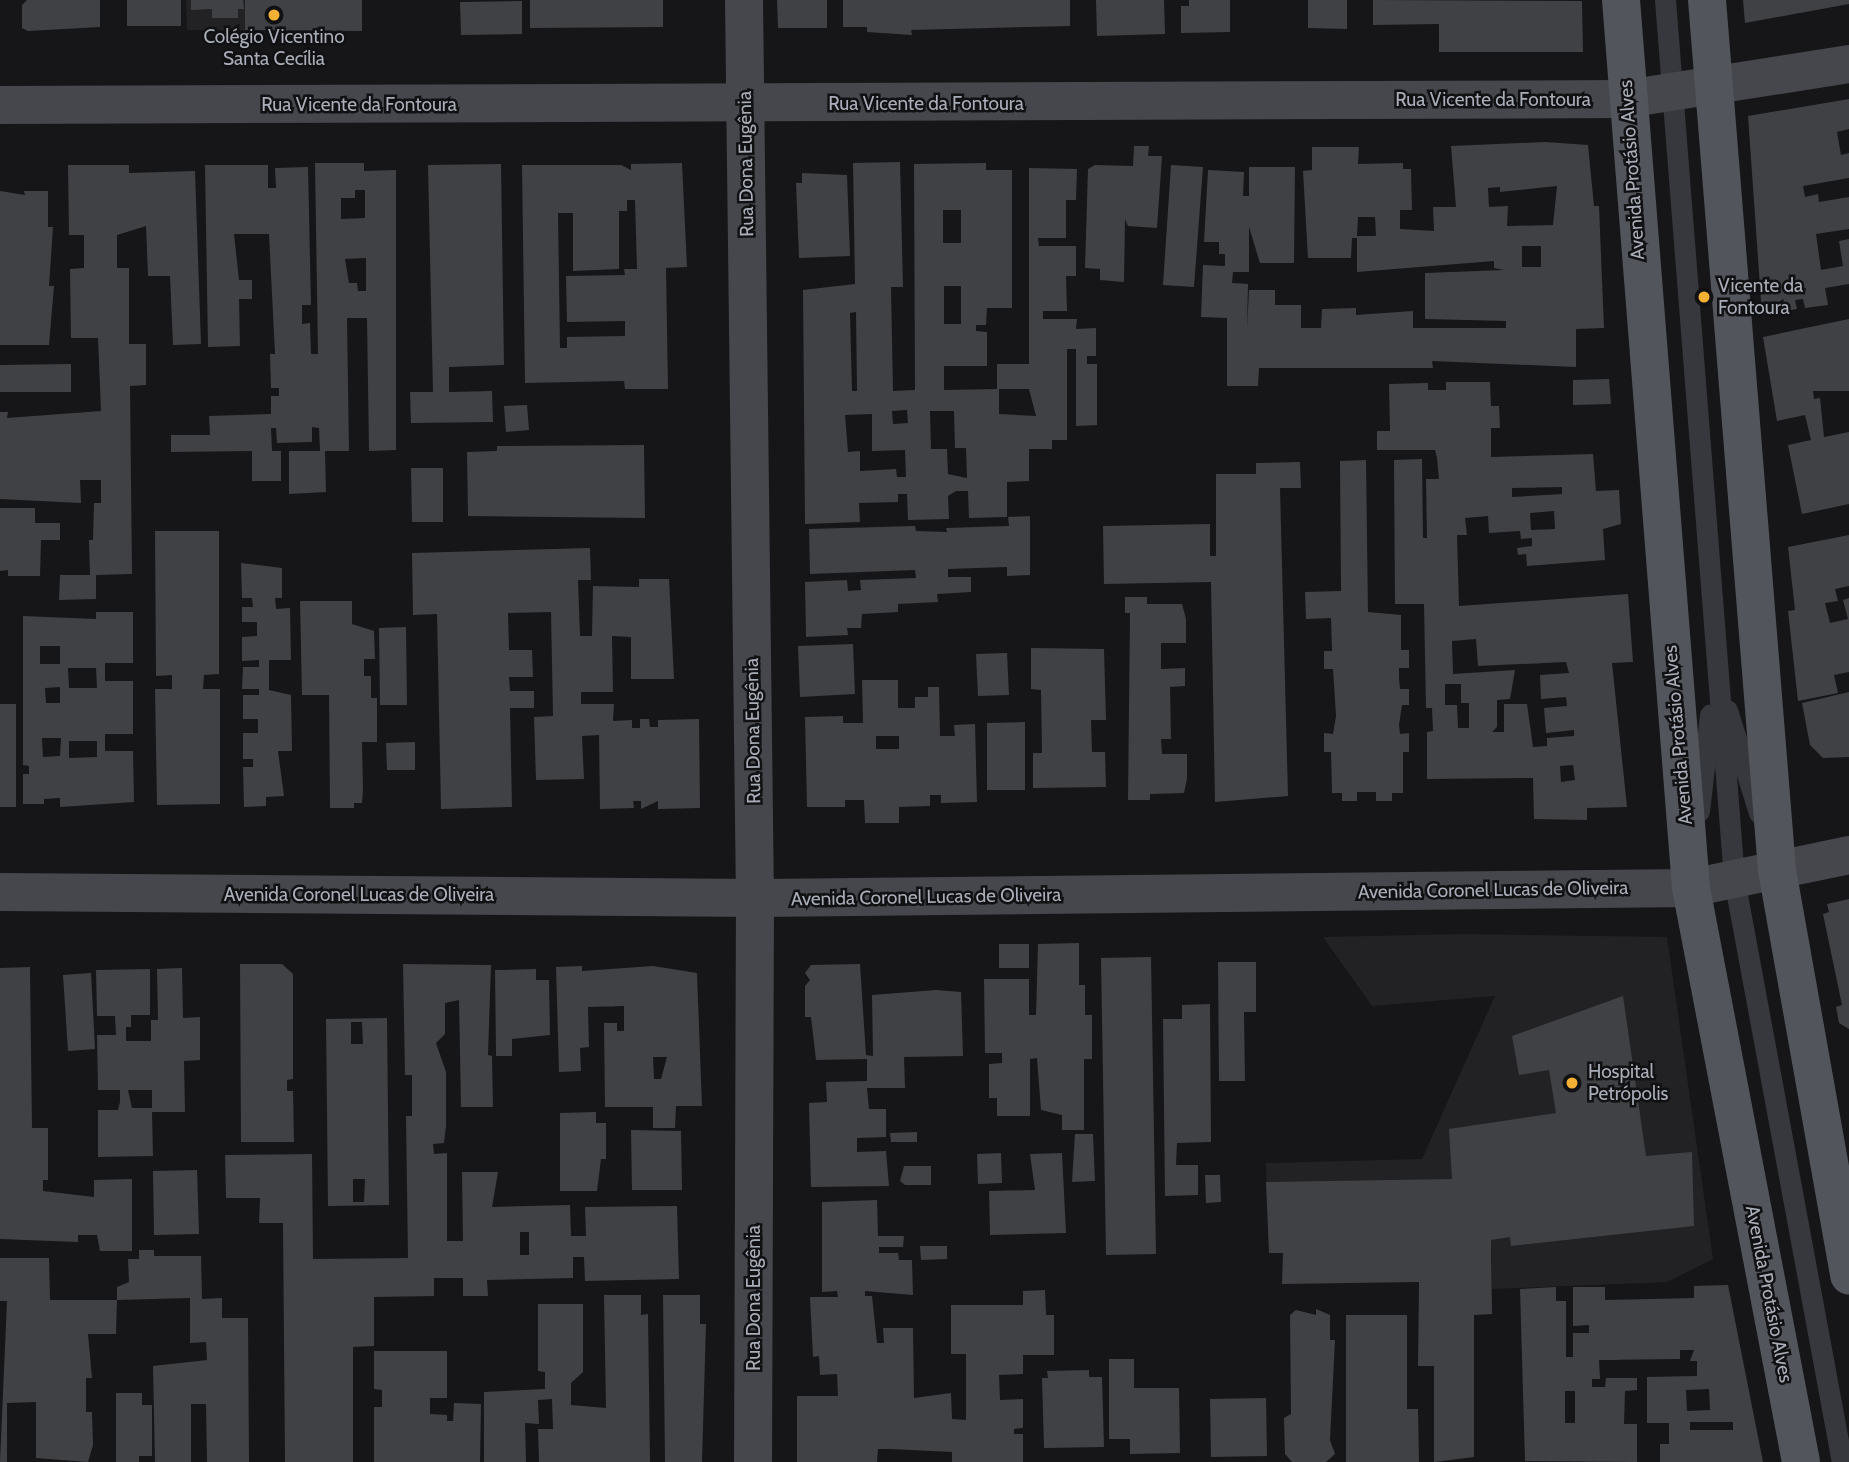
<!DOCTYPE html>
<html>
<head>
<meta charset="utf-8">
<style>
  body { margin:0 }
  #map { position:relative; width:1849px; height:1462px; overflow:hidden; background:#161618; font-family:Cabin,sans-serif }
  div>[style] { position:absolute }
  .built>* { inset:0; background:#222225 }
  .building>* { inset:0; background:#404145 }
  .lane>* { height:21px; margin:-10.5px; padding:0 10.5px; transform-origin:10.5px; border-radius:10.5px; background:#37383d }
  .secondary>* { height:38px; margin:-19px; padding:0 19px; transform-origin:19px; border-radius:19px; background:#45474d }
  .primary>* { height:38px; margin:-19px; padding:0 19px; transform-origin:19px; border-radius:19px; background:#53555c }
  .dots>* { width:19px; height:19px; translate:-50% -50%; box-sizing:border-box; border:4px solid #111113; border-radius:50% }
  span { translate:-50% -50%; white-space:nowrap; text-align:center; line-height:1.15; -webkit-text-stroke:5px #111113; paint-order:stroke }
  .poi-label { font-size:19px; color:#a8adb8 }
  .left { translate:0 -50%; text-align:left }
  .street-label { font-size:19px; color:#a8adb8 }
</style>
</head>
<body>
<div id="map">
  <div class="built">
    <div style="clip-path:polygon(186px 0,362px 0,362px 31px,187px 30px)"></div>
    <div style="clip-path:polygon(1465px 934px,1667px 937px,1713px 1259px,1667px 1282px,1492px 1289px,1492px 1250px,1269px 1253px,1266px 1163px,1422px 1159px,1495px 996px,1372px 1006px,1323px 937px)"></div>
  </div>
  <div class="building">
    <div style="clip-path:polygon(27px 0,100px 0,100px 27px,28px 31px,22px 28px,22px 5px)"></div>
    <div style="clip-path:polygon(127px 0,181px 0,181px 26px,127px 26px)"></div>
    <div style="clip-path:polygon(191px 0,243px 0,244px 9px,238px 9px,238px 18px,212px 18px,212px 9px,191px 10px)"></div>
    <div style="clip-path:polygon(245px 0,362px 0,362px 31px,245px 30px)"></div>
    <div style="clip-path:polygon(530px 0,663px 0,663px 27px,530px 28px)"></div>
    <div style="clip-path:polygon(777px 0,827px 0,827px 28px,778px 28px)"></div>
    <div style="clip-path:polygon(843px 0,1070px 0,1070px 26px,911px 30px,912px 35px,867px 32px,867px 27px,843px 27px)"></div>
    <div style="clip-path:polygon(1096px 0,1164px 0,1165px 34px,1097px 36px)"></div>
    <div style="clip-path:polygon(1189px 0,1230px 0,1230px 32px,1181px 33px,1181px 6px,1189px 6px)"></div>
    <div style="clip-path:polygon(1308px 0,1347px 0,1347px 29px,1308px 28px)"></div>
    <div style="clip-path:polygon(1373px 0,1582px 1px,1583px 52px,1439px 52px,1439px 24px,1373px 25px)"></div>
    <div style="clip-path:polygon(1743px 0,1849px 0,1849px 4px,1745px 23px)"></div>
    <div style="clip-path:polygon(522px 1px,522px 34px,461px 35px,460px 2px)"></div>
    <div style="clip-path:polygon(1849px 99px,1849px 129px,1837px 132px,1841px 155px,1849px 153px,1849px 178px,1803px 186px,1805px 197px,1818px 194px,1819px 202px,1849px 197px,1849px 229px,1816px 234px,1821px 270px,1843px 266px,1839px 241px,1849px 239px,1849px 284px,1825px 288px,1828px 305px,1805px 308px,1803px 299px,1795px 300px,1797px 309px,1762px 315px,1748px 116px)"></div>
    <div style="clip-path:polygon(evenodd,1545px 142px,1588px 145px,1594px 206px,1599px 206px,1604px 328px,1576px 329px,1576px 367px,1432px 361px,1433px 368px,1259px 368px,1258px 386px,1227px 386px,1227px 318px,1201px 317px,1203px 265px,1225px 266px,1225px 254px,1219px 254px,1219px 242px,1204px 242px,1208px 170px,1244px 172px,1243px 196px,1249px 196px,1249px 167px,1295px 167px,1294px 263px,1260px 263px,1249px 227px,1249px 272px,1233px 272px,1232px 283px,1248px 284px,1247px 328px,1249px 290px,1275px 290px,1275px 305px,1301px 305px,1301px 328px,1321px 328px,1322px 309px,1356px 308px,1356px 315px,1413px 311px,1413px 328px,1506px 328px,1506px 321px,1425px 319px,1425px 273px,1504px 270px,1494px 268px,1494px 261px,1357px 272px,1357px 238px,1352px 238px,1351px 258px,1308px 258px,1303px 171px,1312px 170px,1312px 147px,1359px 147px,1358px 164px,1403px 163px,1403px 169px,1411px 169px,1412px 210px,1400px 210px,1400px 229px,1434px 231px,1433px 207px,1456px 207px,1451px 146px,1545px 142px,1557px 186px,1553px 225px,1507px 226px,1508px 206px,1489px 207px,1488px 188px,1500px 187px,1500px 192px,1557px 186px,1545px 142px,1358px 217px,1375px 217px,1376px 236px,1357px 236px,1358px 217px,1545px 142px,1522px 246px,1541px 246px,1541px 267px,1522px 267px,1522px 246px)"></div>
    <div style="clip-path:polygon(1134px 146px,1149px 146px,1148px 156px,1162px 156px,1157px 228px,1128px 226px,1125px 219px,1124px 282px,1100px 280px,1100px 269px,1085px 268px,1088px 169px,1095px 165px,1133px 166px)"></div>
    <div style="clip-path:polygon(evenodd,900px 162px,903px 287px,891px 287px,893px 391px,915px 390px,914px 164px,986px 163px,986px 170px,1012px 170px,1012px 308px,987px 308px,986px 325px,976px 325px,976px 331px,987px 332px,987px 366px,944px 366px,944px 390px,997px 389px,997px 364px,1029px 364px,1029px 168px,1077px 169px,1076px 200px,1066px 200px,1066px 238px,1038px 238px,1039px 246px,1076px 246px,1076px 276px,1066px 276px,1067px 311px,1043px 311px,1043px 319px,1077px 319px,1076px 329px,1096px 328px,1096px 356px,1087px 356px,1087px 364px,1097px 364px,1097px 425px,1076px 426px,1076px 349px,1067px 349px,1067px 440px,1052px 440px,1052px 449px,1029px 449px,1029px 481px,1007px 482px,1007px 517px,969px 518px,968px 491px,956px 491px,948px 496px,949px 519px,908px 520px,907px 494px,898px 494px,898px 502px,859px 503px,860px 522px,805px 524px,803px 290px,855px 284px,853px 163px,900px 162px,943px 210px,961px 210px,961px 243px,943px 243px,943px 210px,900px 162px,944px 286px,961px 286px,961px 324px,944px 324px,944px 286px,900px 162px,856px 312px,857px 391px,852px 391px,850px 313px,856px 312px,900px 162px,999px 389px,1029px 389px,1036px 416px,999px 414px,999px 389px,900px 162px,907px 410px,908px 423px,893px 424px,892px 411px,907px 410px,900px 162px,930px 411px,954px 411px,955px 448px,966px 448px,967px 478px,948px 474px,947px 449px,931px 449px,930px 411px,900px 162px,872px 414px,872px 451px,905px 450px,906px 477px,897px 477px,896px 469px,860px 471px,860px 451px,848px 452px,845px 415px,872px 414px)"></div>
    <div style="clip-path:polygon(evenodd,315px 163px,364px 163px,364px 171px,396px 170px,396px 450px,369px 451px,367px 318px,347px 318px,349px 451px,325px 451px,326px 492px,289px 494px,289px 451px,320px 451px,319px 428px,312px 427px,312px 442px,277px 443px,276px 428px,271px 428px,272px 451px,281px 451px,281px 481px,252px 481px,252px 451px,171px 452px,171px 435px,210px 435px,209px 416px,271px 414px,271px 396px,279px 396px,279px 388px,271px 388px,270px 354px,275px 354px,269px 234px,234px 234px,239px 280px,252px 280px,252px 299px,239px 299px,240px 346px,208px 347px,205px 165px,268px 165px,268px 188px,276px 188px,275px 168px,308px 167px,311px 305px,302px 305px,302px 324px,310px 323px,311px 354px,318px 354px,315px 163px,355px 190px,365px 190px,365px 218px,341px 219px,341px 198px,355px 198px,355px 190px,315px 163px,366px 258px,366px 291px,358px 291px,357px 283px,349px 283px,345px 259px,366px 258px)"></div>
    <div style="clip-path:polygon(evenodd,682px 163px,687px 267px,666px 268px,668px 389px,625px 389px,624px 381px,525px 383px,522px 165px,621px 165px,631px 170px,631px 164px,682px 163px,627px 200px,635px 200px,637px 269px,624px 269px,625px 275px,566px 276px,567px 322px,625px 321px,625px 336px,567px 337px,567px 348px,560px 348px,558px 213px,573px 213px,573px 271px,619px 269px,619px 211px,627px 211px,627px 200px)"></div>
    <div style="clip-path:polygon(501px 164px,504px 365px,449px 367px,449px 392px,492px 391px,493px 422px,411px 423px,410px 392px,433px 392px,428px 165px)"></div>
    <div style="clip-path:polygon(68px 165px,129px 165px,129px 173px,195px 171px,201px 344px,173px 345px,170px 276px,148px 276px,146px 226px,117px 235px,117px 268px,129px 268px,129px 344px,146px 344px,146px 385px,130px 386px,132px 574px,96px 575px,96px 599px,59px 600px,60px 575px,90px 575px,89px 540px,93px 540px,94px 503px,101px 503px,101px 480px,80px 480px,81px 503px,0 499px,0 412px,8px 412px,7px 418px,101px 411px,98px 338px,71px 338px,70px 269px,84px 268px,84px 235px,69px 235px)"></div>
    <div style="clip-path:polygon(1171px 165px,1203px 167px,1194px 287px,1163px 285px)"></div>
    <div style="clip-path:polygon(802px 173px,847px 175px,850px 256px,799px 258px,796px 183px,802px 183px)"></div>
    <div style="clip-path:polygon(0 191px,25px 195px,24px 191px,48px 191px,48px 227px,53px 227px,49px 286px,54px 286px,49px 345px,0 345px)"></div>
    <div style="clip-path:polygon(1849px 319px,1849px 391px,1813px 391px,1814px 399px,1820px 398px,1824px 437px,1849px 432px,1849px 504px,1802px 514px,1788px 445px,1811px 440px,1805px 415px,1777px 421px,1763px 337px)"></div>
    <div style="clip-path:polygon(71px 364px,71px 392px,0 392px,0 365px)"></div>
    <div style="clip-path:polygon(1609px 379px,1611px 404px,1573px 405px,1573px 380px)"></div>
    <div style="clip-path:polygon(evenodd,1446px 382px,1490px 382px,1491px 406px,1499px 406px,1500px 428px,1491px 428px,1491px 457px,1593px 454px,1596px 491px,1619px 490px,1621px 524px,1603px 529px,1605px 560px,1527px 566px,1526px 554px,1518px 555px,1517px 548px,1532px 546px,1532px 538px,1521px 539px,1520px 531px,1489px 533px,1488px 516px,1465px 518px,1467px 535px,1457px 535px,1459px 606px,1628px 594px,1633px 662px,1612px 663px,1627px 807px,1587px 808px,1587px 820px,1534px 819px,1533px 778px,1427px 779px,1427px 732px,1433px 731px,1432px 708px,1426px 708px,1424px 604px,1395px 604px,1394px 460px,1422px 459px,1423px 538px,1427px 538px,1426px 479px,1439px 479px,1437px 458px,1435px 450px,1377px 450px,1377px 431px,1390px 431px,1389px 384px,1428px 383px,1428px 390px,1446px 390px,1446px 382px,1562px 487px,1562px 494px,1512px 497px,1512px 488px,1562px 487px,1446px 382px,1554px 511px,1555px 529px,1531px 530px,1530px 513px,1554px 511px,1446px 382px,1476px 639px,1478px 666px,1566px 662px,1569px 673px,1540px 675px,1541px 699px,1566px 697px,1567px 706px,1544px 708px,1546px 733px,1574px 730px,1574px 736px,1547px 738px,1547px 746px,1533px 747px,1527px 704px,1504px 704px,1504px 732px,1492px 732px,1497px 727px,1497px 700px,1510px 699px,1515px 670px,1453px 674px,1452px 641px,1476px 639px,1446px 382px,1445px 684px,1461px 684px,1461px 703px,1469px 703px,1469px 728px,1458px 728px,1457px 705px,1445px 705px,1445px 684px,1446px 382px,1573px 765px,1575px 780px,1561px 782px,1560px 766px,1573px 765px)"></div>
    <div style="clip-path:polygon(527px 405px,529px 430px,506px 432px,504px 406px)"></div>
    <div style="clip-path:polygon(644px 445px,645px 518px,468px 516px,467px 452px,497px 451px,497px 446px)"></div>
    <div style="clip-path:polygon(1366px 460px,1368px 612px,1401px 615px,1401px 650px,1409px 650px,1409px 668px,1399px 668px,1399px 678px,1400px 689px,1409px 689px,1409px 705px,1402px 705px,1399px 725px,1400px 734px,1409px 733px,1409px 752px,1403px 752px,1403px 793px,1392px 793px,1392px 801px,1376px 801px,1376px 792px,1357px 792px,1357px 801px,1342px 801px,1342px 793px,1332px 793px,1331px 752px,1324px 752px,1324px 733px,1333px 734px,1336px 716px,1333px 669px,1324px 669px,1324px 651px,1332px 651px,1331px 618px,1306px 619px,1305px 592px,1341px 591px,1340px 461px)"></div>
    <div style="clip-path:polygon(1300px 462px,1301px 488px,1280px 488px,1288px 796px,1215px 802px,1211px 582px,1104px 584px,1103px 526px,1210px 524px,1210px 556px,1216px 556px,1216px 474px,1256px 474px,1256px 463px)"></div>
    <div style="clip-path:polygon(411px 468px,443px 468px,443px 522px,412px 522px)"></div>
    <div style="clip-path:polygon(0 508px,35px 508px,35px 523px,60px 523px,60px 540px,41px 540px,40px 576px,8px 576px,8px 570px,0 571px)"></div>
    <div style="clip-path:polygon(1030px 516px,1030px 575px,1007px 576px,1007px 567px,948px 569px,948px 577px,971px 577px,971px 592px,937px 594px,938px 602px,898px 604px,898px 612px,862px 614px,861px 628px,847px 628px,848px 635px,806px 637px,805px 582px,847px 580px,848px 591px,861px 590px,860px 580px,916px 578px,915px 570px,810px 574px,809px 529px,915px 526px,916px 531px,947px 532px,946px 528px,1009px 526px,1008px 517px)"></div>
    <div style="clip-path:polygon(155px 531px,219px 531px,219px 674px,204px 675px,203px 689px,220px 689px,220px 804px,157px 805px,155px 689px,172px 689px,172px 675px,156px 676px)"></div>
    <div style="clip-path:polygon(1849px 535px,1849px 586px,1835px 589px,1838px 601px,1825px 603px,1830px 623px,1848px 619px,1843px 600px,1849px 598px,1849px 672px,1834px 675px,1838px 693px,1798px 701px,1788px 611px,1795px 610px,1788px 547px)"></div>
    <div style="clip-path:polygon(590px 548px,591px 580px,578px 580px,580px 636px,592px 636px,593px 586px,639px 587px,639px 579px,669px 579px,674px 679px,631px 679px,631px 637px,612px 636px,613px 692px,581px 692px,581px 704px,614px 704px,613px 721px,632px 720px,632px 728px,640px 728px,640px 719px,649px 719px,650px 727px,658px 727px,658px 720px,699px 719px,700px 808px,658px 809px,658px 801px,641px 809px,641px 801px,633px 801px,634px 808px,600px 809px,599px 735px,582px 736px,584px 779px,536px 780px,534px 717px,553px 716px,551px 612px,508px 613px,509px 650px,532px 650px,533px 677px,509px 677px,510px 691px,534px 691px,534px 708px,510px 708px,512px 807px,441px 809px,437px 614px,413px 615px,412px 553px)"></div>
    <div style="clip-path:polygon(241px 563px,282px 568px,282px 598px,275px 598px,276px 609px,290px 608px,291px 660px,269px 660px,269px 690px,291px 695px,292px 751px,278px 751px,284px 796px,266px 797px,266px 806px,244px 807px,243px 767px,253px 767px,253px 759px,243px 759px,243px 733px,258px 733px,258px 719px,243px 719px,243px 695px,259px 695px,259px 689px,242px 689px,243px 667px,259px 667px,259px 660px,242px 661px,242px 637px,257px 636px,257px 622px,242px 622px,242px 607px,253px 607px,252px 598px,242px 598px)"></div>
    <div style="clip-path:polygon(1125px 597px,1147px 597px,1147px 604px,1182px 604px,1186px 619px,1186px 643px,1161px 643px,1161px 669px,1185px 668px,1185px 686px,1170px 687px,1171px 739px,1161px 739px,1162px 754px,1187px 754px,1187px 779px,1184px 793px,1150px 794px,1150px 800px,1128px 800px,1130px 613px,1125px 613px)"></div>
    <div style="clip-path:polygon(300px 601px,352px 601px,352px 624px,374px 631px,375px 659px,364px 659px,364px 676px,371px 676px,371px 698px,377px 698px,377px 742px,362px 742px,363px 790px,362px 803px,354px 803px,354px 808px,330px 808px,329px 695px,302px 695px)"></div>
    <div style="clip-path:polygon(evenodd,96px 612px,133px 612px,133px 663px,105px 663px,105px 681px,133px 681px,133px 734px,105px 734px,105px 751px,133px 751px,134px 802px,60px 807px,60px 798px,44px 799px,44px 804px,23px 804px,23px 774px,29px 774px,29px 766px,23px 765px,23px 616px,96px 619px,96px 612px,40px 646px,60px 646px,60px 664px,40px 664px,40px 646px,96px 612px,68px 668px,96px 668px,97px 688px,69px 688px,68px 668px,96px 612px,60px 687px,60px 703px,46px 703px,45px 688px,60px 687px,96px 612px,42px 738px,61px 738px,60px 756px,43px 757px,42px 738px,96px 612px,69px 741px,97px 741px,97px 757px,69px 758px,69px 741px)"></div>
    <div style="clip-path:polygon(406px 627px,407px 705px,380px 705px,379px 628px)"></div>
    <div style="clip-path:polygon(853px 644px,855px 694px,800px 697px,798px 646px)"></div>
    <div style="clip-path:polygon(1031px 648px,1104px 649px,1106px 720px,1091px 720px,1092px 752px,1105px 752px,1106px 787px,1033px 788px,1033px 753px,1042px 753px,1041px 690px,1031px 689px)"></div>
    <div style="clip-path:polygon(1007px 653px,1009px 695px,978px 696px,976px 654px)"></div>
    <div style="clip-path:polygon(evenodd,862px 680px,898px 680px,898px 708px,915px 708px,915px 697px,928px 697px,928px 687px,939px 687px,940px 736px,955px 736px,954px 725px,975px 724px,977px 802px,941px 803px,941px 795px,930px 795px,930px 806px,899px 807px,899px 823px,865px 823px,864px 800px,845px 800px,845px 807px,807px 807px,805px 717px,843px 716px,843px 723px,863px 723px,862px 680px,876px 736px,899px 736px,899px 749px,876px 749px,876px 736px)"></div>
    <div style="clip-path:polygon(1849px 692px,1849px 757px,1823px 758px,1810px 745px,1802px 703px)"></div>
    <div style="clip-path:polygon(0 704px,16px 704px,16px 807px,0 807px)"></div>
    <div style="clip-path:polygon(1025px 722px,1025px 790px,987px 790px,987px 723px)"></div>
    <div style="clip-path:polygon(415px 742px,415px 770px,387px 770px,386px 743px)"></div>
    <div style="clip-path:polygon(1849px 899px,1849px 1029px,1839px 1023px,1836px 1007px,1842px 1005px,1823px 914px,1829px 912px,1827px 904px)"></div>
    <div style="clip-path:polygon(1079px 943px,1079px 985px,1085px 985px,1085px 1015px,1092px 1015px,1092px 1059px,1084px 1059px,1084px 1130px,1062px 1130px,1062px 1115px,1041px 1110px,1037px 1058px,1030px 1059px,1030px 1116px,997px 1116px,997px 1098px,989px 1098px,989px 1064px,1002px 1063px,1002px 1053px,985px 1053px,984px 979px,1029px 979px,1029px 1015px,1036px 1015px,1038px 944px)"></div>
    <div style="clip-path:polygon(999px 944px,1029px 944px,1029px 968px,999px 968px)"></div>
    <div style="clip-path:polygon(1151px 957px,1156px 1254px,1106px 1255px,1101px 958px)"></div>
    <div style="clip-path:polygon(1218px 962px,1256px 962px,1256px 1012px,1244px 1012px,1245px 1081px,1219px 1081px)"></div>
    <div style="clip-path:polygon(240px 964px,282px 964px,293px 974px,293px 1079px,287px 1080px,287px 1091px,293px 1091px,294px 1142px,241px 1142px)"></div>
    <div style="clip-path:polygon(evenodd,403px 964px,491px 965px,488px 1055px,492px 1056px,493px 1107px,461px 1107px,459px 1000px,445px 1003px,445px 1034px,436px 1043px,446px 1072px,446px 1126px,444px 1143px,433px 1144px,434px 1154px,447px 1153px,447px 1241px,463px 1241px,462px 1172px,498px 1172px,492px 1207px,570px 1205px,571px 1236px,586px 1236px,585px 1207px,677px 1206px,679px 1279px,585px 1281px,584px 1257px,573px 1257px,573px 1278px,487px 1280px,488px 1296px,463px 1296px,463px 1278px,434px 1278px,434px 1296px,374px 1297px,374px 1346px,353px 1347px,353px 1462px,285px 1462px,283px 1223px,259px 1223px,260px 1198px,226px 1198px,225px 1155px,312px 1154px,313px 1259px,408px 1258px,406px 1116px,412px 1116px,412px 1075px,405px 1075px,403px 964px,520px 1232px,529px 1232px,529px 1255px,520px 1255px,520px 1232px)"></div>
    <div style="clip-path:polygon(860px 964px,866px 1055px,873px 1056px,872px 995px,936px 990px,961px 992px,963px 1056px,904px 1057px,905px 1088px,867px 1088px,869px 1109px,886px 1109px,886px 1137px,857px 1138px,857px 1152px,886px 1151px,889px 1186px,811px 1187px,809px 1103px,827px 1102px,826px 1082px,867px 1081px,867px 1059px,816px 1060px,811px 1017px,805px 1017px,805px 986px,810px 980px,805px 973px,811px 965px)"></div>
    <div style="clip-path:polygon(evenodd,582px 966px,582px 971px,653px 966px,697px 973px,702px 1106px,676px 1106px,675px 1128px,653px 1128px,653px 1107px,605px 1107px,604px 1023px,617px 1023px,617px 1031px,624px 1031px,624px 1006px,588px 1007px,589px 1047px,580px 1048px,581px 1071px,559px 1072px,556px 967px,582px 966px,653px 1057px,667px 1057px,661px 1079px,654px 1079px,653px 1057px)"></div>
    <div style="clip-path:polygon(30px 967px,32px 1128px,48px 1128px,48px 1180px,43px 1180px,43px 1191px,94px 1197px,94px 1180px,132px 1179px,132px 1251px,100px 1251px,97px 1235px,78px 1235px,78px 1242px,0 1239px,0 968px)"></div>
    <div style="clip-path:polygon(evenodd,182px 968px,183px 1018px,200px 1017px,200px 1060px,184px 1061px,185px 1112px,152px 1112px,153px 1156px,98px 1157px,98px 1110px,118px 1110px,120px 1102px,120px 1090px,98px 1090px,97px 1035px,116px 1035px,115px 1016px,97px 1016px,96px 970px,150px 969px,150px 1015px,131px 1015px,131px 1027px,126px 1027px,126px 1041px,151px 1041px,151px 1020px,158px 1020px,157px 969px,182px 968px,128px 1090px,152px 1090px,152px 1108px,132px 1108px,128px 1090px)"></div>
    <div style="clip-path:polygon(536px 969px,536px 980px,549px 980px,550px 1035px,512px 1039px,512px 1056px,496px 1056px,495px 970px)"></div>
    <div style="clip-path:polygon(91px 973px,95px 1049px,68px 1051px,63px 975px)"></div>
    <div style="clip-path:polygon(1623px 996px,1646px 1156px,1692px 1152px,1694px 1226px,1511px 1246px,1510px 1237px,1491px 1240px,1492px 1314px,1474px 1315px,1474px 1457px,1434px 1462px,1434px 1366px,1418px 1366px,1419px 1282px,1282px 1284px,1283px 1253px,1269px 1253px,1266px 1182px,1452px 1179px,1449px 1129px,1556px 1113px,1549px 1070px,1519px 1075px,1512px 1036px)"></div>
    <div style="clip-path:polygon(1210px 1004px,1211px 1142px,1177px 1143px,1176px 1165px,1198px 1165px,1198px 1195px,1165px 1196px,1163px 1019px,1182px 1019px,1182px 1005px)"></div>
    <div style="clip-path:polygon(evenodd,387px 1018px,389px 1205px,328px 1206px,326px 1019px,387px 1018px,351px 1022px,362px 1022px,363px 1044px,351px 1044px,351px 1022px,387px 1018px,353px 1179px,365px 1179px,364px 1202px,353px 1202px,353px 1179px)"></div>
    <div style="clip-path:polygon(596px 1112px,596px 1123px,606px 1123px,606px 1159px,601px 1159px,597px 1191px,560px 1191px,560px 1113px)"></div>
    <div style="clip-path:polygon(631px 1130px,681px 1131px,682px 1190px,632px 1190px)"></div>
    <div style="clip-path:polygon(917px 1132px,917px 1142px,891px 1142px,890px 1133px)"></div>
    <div style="clip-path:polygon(1075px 1134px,1093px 1134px,1095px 1181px,1072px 1182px)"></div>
    <div style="clip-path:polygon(1001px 1153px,1002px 1183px,978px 1184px,977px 1154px)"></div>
    <div style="clip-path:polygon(1062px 1153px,1066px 1233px,990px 1235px,989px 1191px,1035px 1190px,1030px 1154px)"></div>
    <div style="clip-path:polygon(904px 1166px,931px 1166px,931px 1185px,905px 1185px,900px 1181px)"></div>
    <div style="clip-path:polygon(197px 1170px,199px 1234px,154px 1235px,153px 1171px)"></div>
    <div style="clip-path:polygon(1205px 1175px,1220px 1175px,1221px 1202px,1206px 1203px)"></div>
    <div style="clip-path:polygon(877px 1200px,878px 1236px,904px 1236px,903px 1247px,879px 1247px,879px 1253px,898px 1253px,899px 1260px,912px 1260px,913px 1295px,865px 1291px,865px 1296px,872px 1296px,877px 1343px,884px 1343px,883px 1328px,913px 1328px,914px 1398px,951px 1393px,952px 1419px,966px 1420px,966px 1354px,951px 1354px,951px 1305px,1023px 1305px,1023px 1291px,1045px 1290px,1046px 1315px,1054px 1315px,1054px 1355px,1023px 1355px,1023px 1374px,999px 1375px,1000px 1400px,1023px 1399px,1023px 1428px,1014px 1429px,1014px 1434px,1023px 1434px,1023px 1462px,952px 1462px,952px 1452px,891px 1449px,878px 1449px,877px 1462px,797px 1462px,797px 1396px,838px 1396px,837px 1374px,820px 1375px,819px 1356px,813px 1357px,810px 1297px,838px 1297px,837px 1291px,822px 1292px,822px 1202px)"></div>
    <div style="clip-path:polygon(920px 1246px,947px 1246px,947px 1259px,921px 1260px)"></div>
    <div style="clip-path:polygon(139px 1250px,154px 1250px,154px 1256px,201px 1256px,202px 1299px,222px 1298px,222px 1318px,248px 1318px,249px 1462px,207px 1462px,206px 1404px,191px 1404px,191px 1462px,155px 1462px,153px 1366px,207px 1360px,206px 1342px,190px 1343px,190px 1298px,117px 1300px,117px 1287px,129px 1282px,128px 1259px,139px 1259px)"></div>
    <div style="clip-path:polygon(0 1258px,49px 1258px,50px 1300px,117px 1300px,116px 1334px,88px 1334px,92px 1378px,86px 1378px,86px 1412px,92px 1412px,93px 1445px,88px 1462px,36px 1458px,36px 1402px,7px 1403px,7px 1462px,0 1462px,7px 1301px,0 1301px)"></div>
    <div style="clip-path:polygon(evenodd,1728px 1285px,1763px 1462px,1660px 1462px,1660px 1444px,1669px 1444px,1669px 1423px,1647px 1423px,1647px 1377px,1697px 1376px,1697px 1361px,1690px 1361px,1694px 1350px,1680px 1350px,1680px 1359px,1599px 1360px,1600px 1379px,1592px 1379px,1592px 1387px,1605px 1387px,1606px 1378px,1637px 1378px,1637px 1390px,1625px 1391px,1624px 1424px,1637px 1424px,1637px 1462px,1525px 1461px,1520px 1289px,1556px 1287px,1556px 1301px,1566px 1301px,1566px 1357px,1573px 1357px,1573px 1333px,1589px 1333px,1589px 1325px,1573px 1326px,1573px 1287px,1605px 1287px,1605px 1300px,1694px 1298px,1694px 1286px,1728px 1285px,1709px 1389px,1710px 1410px,1687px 1411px,1686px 1390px,1709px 1389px,1728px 1285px,1565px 1391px,1575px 1391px,1575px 1423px,1565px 1423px,1565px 1391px,1728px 1285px,1690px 1422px,1733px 1422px,1733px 1430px,1690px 1430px,1690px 1422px)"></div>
    <div style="clip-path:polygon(604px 1295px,641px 1295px,641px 1315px,648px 1314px,650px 1462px,539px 1462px,538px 1429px,553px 1429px,552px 1399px,538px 1400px,539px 1424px,525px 1423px,526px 1462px,484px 1462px,484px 1392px,545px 1389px,545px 1372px,538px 1371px,538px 1304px,583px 1304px,583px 1372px,571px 1383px,571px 1405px,606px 1408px)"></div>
    <div style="clip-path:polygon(663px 1295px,700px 1295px,700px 1324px,706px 1324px,702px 1462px,665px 1462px)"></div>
    <div style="clip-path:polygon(1316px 1309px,1330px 1315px,1330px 1340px,1335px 1340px,1330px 1440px,1335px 1454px,1326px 1462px,1292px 1462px,1285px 1454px,1284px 1418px,1291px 1414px,1290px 1315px,1296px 1310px,1316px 1315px)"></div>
    <div style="clip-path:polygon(1346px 1315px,1407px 1315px,1407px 1409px,1418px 1409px,1419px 1462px,1346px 1462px)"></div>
    <div style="clip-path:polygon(374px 1351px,447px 1351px,447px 1398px,430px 1398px,430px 1414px,447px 1415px,447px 1421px,453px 1421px,454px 1403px,481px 1404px,480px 1462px,374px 1462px,374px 1407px,382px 1407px,382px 1390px,374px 1389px)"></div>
    <div style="clip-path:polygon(1109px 1359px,1134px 1359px,1134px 1388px,1179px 1388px,1180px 1453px,1130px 1454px,1130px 1439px,1109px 1439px)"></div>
    <div style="clip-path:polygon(1089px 1370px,1089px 1377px,1102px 1377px,1104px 1447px,1044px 1448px,1042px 1378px,1048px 1378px,1047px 1371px)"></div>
    <div style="clip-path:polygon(116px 1393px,142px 1393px,142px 1405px,152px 1405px,152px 1456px,139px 1456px,139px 1462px,116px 1462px)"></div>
    <div style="clip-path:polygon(1266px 1398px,1267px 1456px,1211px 1457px,1210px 1399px)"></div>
  </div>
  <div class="lane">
    <div style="left:1665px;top:0;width:882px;rotate:85.51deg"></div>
    <div style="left:1734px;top:879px;width:593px;rotate:79.51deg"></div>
    <div style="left:1727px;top:710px;width:108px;rotate:72.7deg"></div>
    <div style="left:1699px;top:811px;width:97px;rotate:-83.5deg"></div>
  </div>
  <div class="secondary">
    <div style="left:744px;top:0;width:898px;rotate:89.3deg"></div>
    <div style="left:755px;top:898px;width:564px;rotate:90.2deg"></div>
    <div style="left:0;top:105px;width:1626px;rotate:-0.21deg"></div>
    <div style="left:1626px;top:99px;width:226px;rotate:-8.9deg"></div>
    <div style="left:0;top:892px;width:755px;rotate:0.46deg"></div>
    <div style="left:755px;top:898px;width:936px;rotate:-0.61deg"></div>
    <div style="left:1691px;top:888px;width:161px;rotate:-11.8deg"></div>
  </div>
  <div class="primary">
    <div style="left:1621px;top:0;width:891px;rotate:85.49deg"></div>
    <div style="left:1691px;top:888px;width:584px;rotate:79.15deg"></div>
    <div style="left:1707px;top:0;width:873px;rotate:85.4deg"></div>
    <div style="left:1777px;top:870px;width:412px;rotate:79.9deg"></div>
  </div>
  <div class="dots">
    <div style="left:274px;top:15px;background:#f2b134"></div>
    <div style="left:1704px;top:297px;background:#f2b134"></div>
    <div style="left:1572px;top:1083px;background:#f2b134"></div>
  </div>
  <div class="poi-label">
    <span style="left:274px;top:48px">Colégio Vicentino<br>Santa Cecília</span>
    <span class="left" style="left:1718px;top:297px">Vicente da<br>Fontoura</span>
    <span class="left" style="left:1588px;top:1083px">Hospital<br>Petrópolis</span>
  </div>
  <div class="street-label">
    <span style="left:1493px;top:100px">Rua Vicente da Fontoura</span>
    <span style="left:926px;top:104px">Rua Vicente da Fontoura</span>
    <span style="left:359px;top:105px">Rua Vicente da Fontoura</span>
    <span style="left:746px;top:164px;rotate:-91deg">Rua Dona Eugênia</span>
    <span style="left:1632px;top:170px;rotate:-94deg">Avenida Protásio Alves</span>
    <span style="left:753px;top:731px;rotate:-91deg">Rua Dona Eugênia</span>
    <span style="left:1678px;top:735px;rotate:-95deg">Avenida Protásio Alves</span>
    <span style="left:1493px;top:890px;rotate:-1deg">Avenida Coronel Lucas de Oliveira</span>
    <span style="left:359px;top:895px">Avenida Coronel Lucas de Oliveira</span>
    <span style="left:926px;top:897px;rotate:-1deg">Avenida Coronel Lucas de Oliveira</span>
    <span style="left:1769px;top:1294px;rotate:79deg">Avenida Protásio Alves</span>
    <span style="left:754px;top:1298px;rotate:-90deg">Rua Dona Eugênia</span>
  </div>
</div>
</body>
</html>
